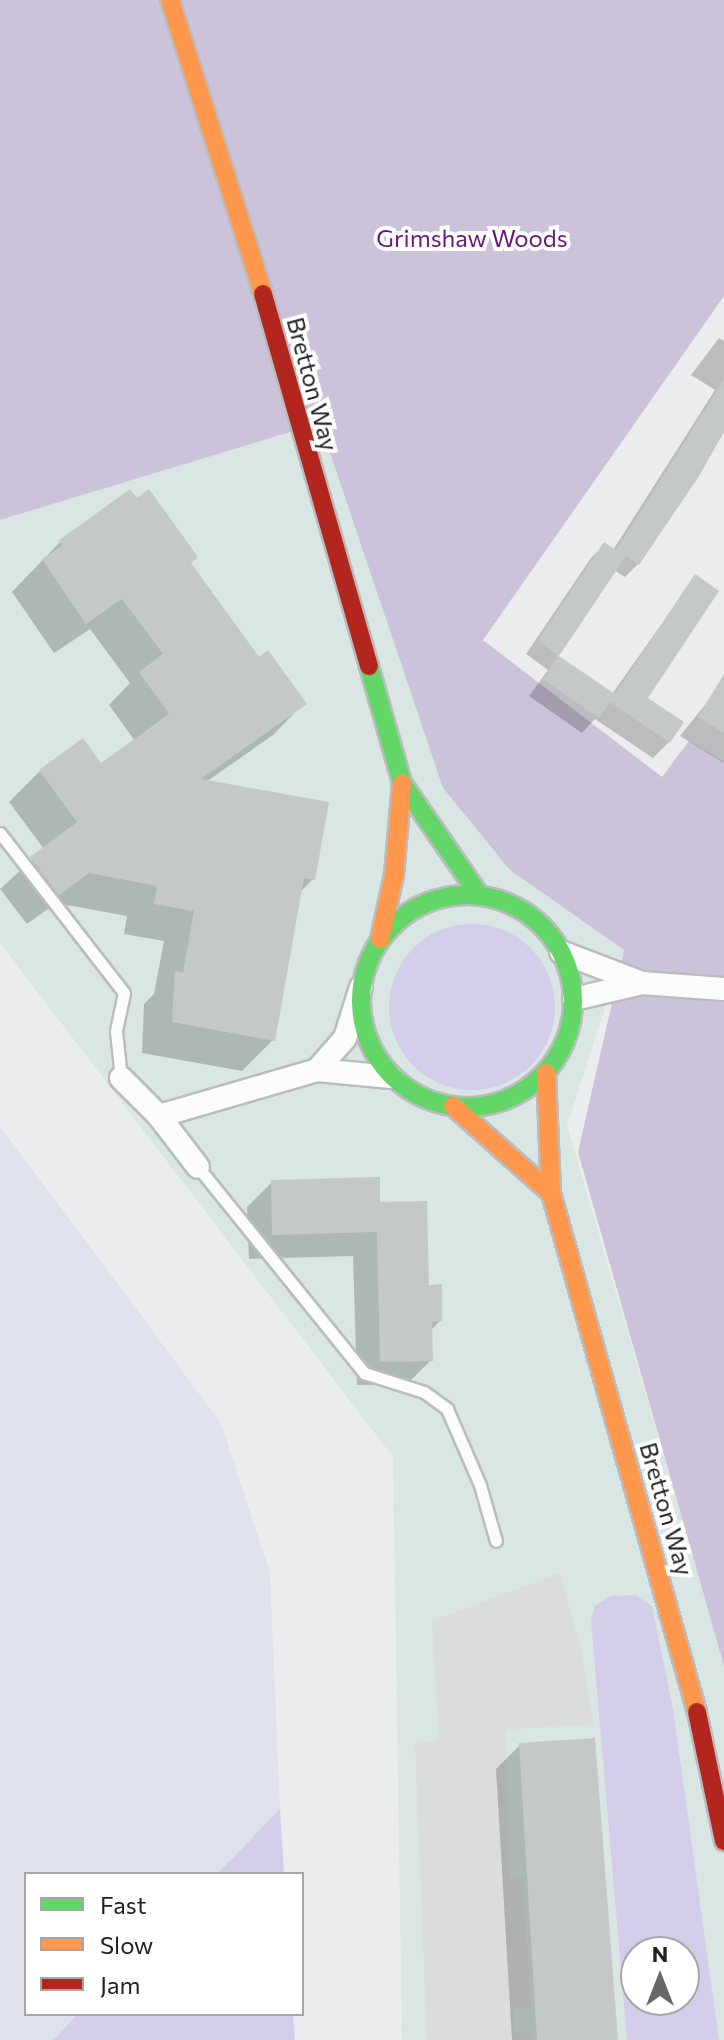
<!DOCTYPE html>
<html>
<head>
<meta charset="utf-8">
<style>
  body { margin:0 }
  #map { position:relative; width:724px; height:2040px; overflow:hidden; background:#eaecee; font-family:Commissioner,sans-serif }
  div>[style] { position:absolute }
  .commercial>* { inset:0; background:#d9e6e4 }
  .religious>* { inset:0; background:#dbdcdd }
  .farmland>* { inset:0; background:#dfe2ed }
  .grass>* { inset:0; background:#d3cde9 }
  .round { border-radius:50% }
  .forest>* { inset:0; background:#ccc3db }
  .shadow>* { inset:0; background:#0003 }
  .building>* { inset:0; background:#c5c8c9 }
  .roads { filter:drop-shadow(2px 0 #bbbcbd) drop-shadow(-2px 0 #bbbcbd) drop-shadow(0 2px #bbbcbd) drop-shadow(0 -2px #bbbcbd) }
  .lane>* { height:11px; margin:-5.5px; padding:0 5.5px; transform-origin:5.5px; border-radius:5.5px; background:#fcfcfc }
  .street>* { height:22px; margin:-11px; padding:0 11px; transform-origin:11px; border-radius:11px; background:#fcfcfc }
  .fast>* { height:18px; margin:-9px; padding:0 9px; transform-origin:9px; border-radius:9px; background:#63d668 }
  .fast>.ring { margin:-9px; padding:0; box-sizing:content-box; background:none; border:18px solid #63d668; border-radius:50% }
  .slow>* { height:18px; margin:-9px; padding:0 9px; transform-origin:9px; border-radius:9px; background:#ff974d }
  .jam>* { height:18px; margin:-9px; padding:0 9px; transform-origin:9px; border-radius:9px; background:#b3261e }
  span { translate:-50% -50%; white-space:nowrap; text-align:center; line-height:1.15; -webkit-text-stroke:8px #fff; paint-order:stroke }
  .park-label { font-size:24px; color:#671777 }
  .street-label { font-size:24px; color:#212121 }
  .legend { position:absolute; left:24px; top:1872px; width:280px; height:144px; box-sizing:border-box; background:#fff; border:2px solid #a6a6a6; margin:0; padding:10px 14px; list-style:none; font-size:24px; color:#212121 }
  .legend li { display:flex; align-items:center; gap:16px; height:40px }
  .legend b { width:40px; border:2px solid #a6a6a6 }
  .north { position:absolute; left:620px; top:1936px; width:80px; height:80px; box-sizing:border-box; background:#fff; border:2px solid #a6a6a6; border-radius:50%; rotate:0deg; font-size:22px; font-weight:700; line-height:32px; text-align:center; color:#212121 }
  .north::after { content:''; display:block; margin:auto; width:28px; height:36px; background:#676869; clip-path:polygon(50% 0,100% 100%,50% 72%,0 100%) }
</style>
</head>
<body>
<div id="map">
  <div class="commercial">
    <div style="clip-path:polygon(evenodd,320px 423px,510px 870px,624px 950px,567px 1125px,724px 1663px,724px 2040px,402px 2040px,393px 1457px,0 943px,0 520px,320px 423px,636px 1952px,684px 1952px,684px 2000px,636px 2000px,636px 1952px)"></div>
  </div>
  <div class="religious">
    <div style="clip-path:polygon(560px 1573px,582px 1653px,593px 1724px,505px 1730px,510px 1877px,523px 1877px,531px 2008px,514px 2008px,514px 2033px,531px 2033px,532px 2040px,427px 2040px,415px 1743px,439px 1740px,432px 1621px)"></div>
  </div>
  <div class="farmland">
    <div style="clip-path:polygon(0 1126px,221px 1423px,270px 1572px,280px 1809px,217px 1874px,26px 1874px,26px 2014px,78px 2014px,53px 2040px,0 2040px)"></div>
  </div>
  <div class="grass">
    <div class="round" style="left:389px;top:924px;width:166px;height:166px"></div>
    <div style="clip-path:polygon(evenodd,635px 1595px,652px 1606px,673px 1709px,719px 2040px,627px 2040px,591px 1620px,595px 1606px,611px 1596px,635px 1595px,636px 1952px,684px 1952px,684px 2000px,636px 2000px,636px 1952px)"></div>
    <div style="clip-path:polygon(280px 1809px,284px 1874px,217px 1874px)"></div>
    <div style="clip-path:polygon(78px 2014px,293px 2014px,295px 2040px,53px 2040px)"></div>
  </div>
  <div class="forest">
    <div style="clip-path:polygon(0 0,724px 0,724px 296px,483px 640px,662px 777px,689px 741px,724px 762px,724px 1666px,578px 1152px,624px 950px,510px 870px,443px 788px,320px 423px,0 520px)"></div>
  </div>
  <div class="shadow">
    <div style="clip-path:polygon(719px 338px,724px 341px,724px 430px,638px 564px,625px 577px,614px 570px,557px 656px,612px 694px,695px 577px,645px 699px,669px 742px,653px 758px,595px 719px,582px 733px,529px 696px,548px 670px,526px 654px,591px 558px,604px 545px,613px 550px,715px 390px,691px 375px)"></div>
    <div style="clip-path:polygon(130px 492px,258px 660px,304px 703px,273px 735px,206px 782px,313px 879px,299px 893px,273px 1040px,242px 1071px,142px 1053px,144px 1004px,154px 994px,164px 941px,124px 934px,127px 916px,56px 903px,27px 924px,0 889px,44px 849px,9px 802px,40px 771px,101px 766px,135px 741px,109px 705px,130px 683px,90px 629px,54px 653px,12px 592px,59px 543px)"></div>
    <div style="clip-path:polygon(716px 691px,724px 696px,724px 763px,680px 736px)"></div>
    <div style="clip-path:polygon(272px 1182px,378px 1204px,427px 1287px,440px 1321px,430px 1331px,431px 1360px,407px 1384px,357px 1385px,353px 1256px,249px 1259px,247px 1207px)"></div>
    <div style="clip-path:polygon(520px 1745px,616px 2040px,512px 2040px,496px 1769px)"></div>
  </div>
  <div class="building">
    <div style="clip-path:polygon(724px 380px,724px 432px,699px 476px,639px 565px,626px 556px,559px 656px,538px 640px,604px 542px,616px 550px)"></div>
    <div style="clip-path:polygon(130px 489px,137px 498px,149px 489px,198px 557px,191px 563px,259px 657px,268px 650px,307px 704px,201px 779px,329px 802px,315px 880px,304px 878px,275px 1041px,172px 1022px,175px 971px,183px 973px,194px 911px,154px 904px,157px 886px,89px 873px,59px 895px,30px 857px,77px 822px,39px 770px,83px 738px,101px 763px,169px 714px,139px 672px,163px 654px,122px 599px,86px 624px,42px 559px,63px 545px,58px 541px)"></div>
    <div style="clip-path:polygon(695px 574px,719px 591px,648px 698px,684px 722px,670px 743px,610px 702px,599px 718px,543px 679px,559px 656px,615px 694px)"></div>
    <div style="clip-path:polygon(724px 674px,724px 733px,698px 717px)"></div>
    <div style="clip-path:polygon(380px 1177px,380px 1202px,427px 1201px,429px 1285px,442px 1284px,442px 1321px,432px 1322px,433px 1361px,380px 1362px,377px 1232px,272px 1235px,271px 1180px)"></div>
    <div style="clip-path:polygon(595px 1738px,618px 2040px,537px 2040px,519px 1743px)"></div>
  </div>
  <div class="roads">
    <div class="lane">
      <div style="left:0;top:833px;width:202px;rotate:52.2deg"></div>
      <div style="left:124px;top:993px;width:39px;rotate:102deg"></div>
      <div style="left:116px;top:1031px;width:47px;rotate:83.9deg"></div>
      <div style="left:198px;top:1167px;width:265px;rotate:51.1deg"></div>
      <div style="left:364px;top:1373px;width:63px;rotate:17.6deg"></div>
      <div style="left:424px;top:1392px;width:29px;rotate:36deg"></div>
      <div style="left:447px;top:1409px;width:83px;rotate:66.5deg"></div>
      <div style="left:480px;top:1485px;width:58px;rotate:74.1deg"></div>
    </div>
    <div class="street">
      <div style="left:561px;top:952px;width:87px;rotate:20.9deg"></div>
      <div style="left:642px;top:983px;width:82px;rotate:4.2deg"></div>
      <div style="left:574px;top:999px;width:70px;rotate:-13.2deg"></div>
      <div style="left:317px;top:1070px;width:43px;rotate:-48.8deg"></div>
      <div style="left:345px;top:1038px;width:53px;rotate:-72.6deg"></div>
      <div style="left:121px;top:1078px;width:54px;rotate:45deg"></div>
      <div style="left:159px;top:1116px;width:64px;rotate:52.6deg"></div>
      <div style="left:159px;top:1116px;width:165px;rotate:-16.2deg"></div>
      <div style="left:317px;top:1070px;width:74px;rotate:5.4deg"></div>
    </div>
    <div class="fast">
      <div style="left:369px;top:666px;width:122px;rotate:74.2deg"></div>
      <div style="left:402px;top:783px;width:137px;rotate:55.4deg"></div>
      <div class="ring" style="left:361px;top:895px;width:194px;height:194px"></div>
    </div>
    <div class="slow">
      <div style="left:170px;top:0;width:308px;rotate:72.4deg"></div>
      <div style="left:380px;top:939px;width:66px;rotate:-77.7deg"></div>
      <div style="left:394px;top:875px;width:92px;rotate:-85deg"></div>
      <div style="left:546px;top:1073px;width:120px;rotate:87.6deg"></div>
      <div style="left:551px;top:1193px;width:539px;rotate:74.29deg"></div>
      <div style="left:453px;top:1106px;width:131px;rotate:41.6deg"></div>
    </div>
    <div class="jam">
      <div style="left:263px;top:294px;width:387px;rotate:74.1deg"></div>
      <div style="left:697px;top:1712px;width:132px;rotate:78.2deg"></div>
    </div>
  </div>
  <div class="park-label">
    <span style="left:472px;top:238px">Grimshaw Woods</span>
  </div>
  <div class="street-label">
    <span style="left:313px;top:384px;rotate:75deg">Bretton Way</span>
    <span style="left:667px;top:1509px;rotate:74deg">Bretton Way</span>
  </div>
  <ul class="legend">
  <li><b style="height:10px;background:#63d668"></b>Fast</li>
  <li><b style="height:10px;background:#ff974d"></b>Slow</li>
  <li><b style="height:10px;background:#b3261e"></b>Jam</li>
  </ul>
  <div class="north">N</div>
</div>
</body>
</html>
